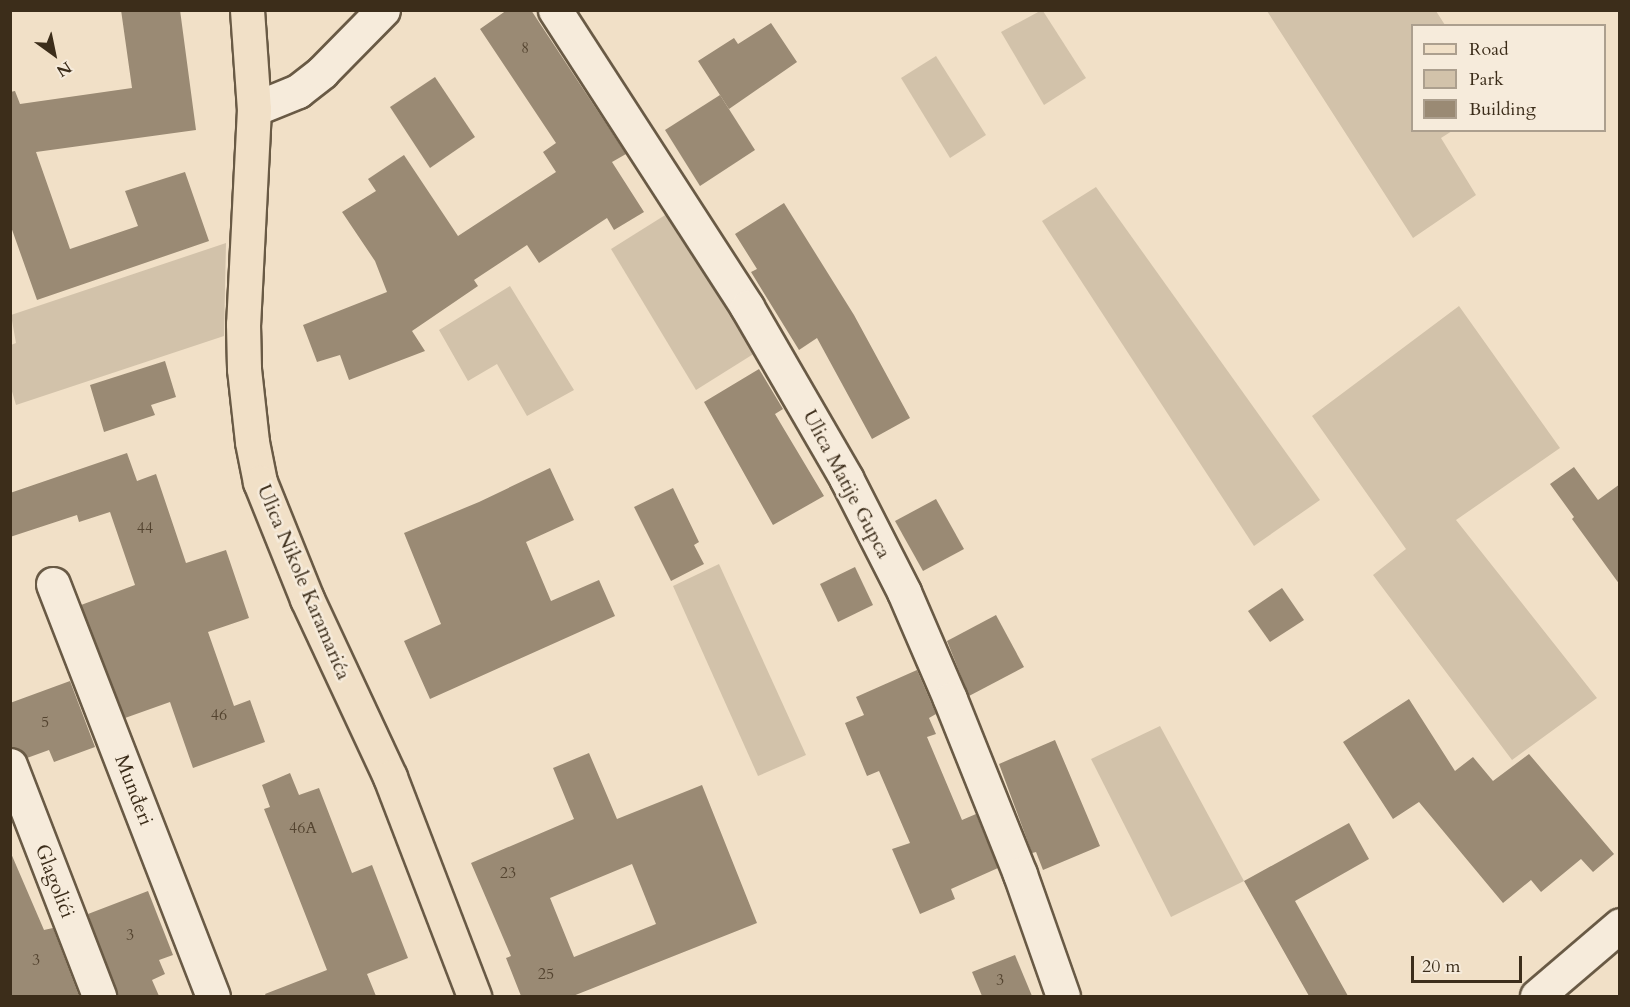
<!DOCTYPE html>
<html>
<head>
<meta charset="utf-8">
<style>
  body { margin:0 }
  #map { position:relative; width:1630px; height:1007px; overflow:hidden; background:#f1e0c7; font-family:Cardo,serif }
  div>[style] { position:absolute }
  .green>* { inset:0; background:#d2c2aa }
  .building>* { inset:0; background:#9a8a74 }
  .roads { filter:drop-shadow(2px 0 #695a45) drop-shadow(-2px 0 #695a45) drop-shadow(0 2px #695a45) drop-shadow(0 -2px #695a45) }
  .minor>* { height:33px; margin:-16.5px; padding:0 16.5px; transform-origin:16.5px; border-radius:16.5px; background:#f6ebdb }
  .major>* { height:33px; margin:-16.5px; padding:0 16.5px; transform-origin:16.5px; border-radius:16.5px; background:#f1e0c7 }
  span { translate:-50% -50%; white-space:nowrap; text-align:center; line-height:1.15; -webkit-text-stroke:5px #f6ebdb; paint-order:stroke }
  .number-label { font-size:16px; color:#544430 }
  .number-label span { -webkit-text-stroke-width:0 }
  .street-label { font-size:20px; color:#3c2d1a }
  .frame { position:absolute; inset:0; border:12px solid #3c2d1a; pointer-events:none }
  .legend { position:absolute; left:1411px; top:24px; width:195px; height:108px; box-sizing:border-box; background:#f6ebdb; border:2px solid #ac9f8e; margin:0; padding:8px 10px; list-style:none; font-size:18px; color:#3c2d1a }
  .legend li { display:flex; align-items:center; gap:12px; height:30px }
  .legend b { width:30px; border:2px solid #ac9f8e }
  .north { position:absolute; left:24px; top:24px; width:60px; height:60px; -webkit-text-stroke:4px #f6ebdb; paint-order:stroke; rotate:147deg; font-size:16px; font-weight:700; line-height:24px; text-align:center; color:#3c2d1a }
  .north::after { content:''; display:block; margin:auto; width:21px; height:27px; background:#3c2d1a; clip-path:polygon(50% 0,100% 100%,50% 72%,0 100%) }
  .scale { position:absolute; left:1411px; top:956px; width:111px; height:27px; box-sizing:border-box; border:3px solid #3c2d1a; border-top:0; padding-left:8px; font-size:18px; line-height:21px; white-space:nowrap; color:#3c2d1a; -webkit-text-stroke:4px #f6ebdb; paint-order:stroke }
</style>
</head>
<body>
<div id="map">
  <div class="green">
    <div style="clip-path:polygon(1040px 11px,1043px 11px,1086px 78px,1044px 105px,1001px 32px)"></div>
    <div style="clip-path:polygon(1267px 11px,1436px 11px,1445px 25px,1412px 26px,1412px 130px,1452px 131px,1441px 138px,1476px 195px,1413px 238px)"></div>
    <div style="clip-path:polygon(936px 56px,986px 135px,950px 158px,901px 78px)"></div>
    <div style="clip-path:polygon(1096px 187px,1320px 500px,1254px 546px,1042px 221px)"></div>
    <div style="clip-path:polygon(678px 207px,763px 348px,696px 390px,611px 249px)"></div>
    <div style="clip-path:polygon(226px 243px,224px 336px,16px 405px,11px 388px,11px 345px,16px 343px,11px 315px)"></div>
    <div style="clip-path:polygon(510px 286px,574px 390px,527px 416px,497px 364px,468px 381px,439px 330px)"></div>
    <div style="clip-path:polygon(1459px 306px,1560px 448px,1456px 520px,1597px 698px,1512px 760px,1373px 575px,1406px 549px,1312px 416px)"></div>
    <div style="clip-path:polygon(719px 564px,806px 755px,758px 776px,673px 586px)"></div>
    <div style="clip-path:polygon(1160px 726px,1244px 881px,1171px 917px,1091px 759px)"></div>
  </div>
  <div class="building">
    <div style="clip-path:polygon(121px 10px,180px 10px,196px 130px,36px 152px,70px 249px,138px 226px,125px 191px,185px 172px,209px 241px,37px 300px,10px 224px,10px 92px,15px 91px,20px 104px,132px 88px)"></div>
    <div style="clip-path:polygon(507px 10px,531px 10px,626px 154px,612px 162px,644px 212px,614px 230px,607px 218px,539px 263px,527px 245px,474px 280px,478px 286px,412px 331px,425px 351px,349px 380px,340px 355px,317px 362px,303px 325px,387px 292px,375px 261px,342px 212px,376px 191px,368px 179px,404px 155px,458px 236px,556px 172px,543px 152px,556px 143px,480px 29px)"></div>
    <div style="clip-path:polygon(771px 23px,797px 62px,729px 109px,698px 61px,734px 38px,738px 44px)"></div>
    <div style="clip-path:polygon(435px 77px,475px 137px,430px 168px,390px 107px)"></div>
    <div style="clip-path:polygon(720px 95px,755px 150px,700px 186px,665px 130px)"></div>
    <div style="clip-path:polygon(784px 203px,854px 315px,910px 418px,872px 439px,817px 338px,799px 350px,751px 272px,757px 269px,735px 234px)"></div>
    <div style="clip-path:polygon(165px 361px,176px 397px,151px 405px,155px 415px,104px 432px,90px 385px)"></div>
    <div style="clip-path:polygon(759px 369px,783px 409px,775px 414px,824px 496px,773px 525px,704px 402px)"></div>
    <div style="clip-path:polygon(127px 453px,137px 481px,156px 474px,186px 563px,226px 550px,249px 618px,208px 632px,234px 706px,250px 700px,265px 742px,193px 768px,170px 702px,125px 718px,81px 605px,135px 585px,110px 512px,79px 522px,77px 515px,10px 537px,10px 493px)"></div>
    <div style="clip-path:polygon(1574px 467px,1598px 500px,1620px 484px,1620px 585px,1572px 519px,1574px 517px,1550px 484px)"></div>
    <div style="clip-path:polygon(550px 468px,574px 520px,526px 542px,551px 601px,599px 580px,615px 616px,430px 699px,404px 641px,441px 624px,404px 533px,479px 502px)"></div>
    <div style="clip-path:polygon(673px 488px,699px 542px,694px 545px,704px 564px,671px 581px,634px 507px)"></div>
    <div style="clip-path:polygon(936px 499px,964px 549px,923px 571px,895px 521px)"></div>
    <div style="clip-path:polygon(855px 567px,873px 605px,838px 622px,820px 584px)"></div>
    <div style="clip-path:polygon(1282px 588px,1304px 620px,1270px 642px,1248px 611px)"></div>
    <div style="clip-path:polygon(996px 615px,1024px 667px,969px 696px,947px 641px)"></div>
    <div style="clip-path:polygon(917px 670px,936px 714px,929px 718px,936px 734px,927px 737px,962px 820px,976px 814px,998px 868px,951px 889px,955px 899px,920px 914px,892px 849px,910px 843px,879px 771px,867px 776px,845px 723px,864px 715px,856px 697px)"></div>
    <div style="clip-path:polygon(70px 681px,95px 747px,54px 762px,49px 750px,27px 758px,21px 750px,10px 747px,10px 703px)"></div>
    <div style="clip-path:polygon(1409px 699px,1455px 771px,1473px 757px,1493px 781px,1529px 754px,1614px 854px,1593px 872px,1581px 859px,1541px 892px,1531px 880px,1503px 903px,1419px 802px,1393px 819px,1343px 742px)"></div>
    <div style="clip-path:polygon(1055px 740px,1100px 846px,1043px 870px,1036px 852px,1032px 853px,999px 764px)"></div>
    <div style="clip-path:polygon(evenodd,589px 753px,617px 819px,702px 785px,757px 923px,573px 996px,521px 996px,506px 958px,511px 956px,471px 863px,574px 819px,553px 768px,589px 753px,632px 864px,656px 924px,574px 957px,550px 898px,632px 864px)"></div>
    <div style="clip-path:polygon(290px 773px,299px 795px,319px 788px,352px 873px,372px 865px,408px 958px,367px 974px,376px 996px,266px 996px,265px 994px,327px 970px,264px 809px,270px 807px,262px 785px)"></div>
    <div style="clip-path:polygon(1349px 823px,1369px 859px,1295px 901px,1348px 996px,1309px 996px,1244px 881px)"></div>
    <div style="clip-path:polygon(10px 851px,44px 930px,53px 928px,79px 996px,10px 996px)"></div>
    <div style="clip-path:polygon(148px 891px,173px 955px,159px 960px,165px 974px,152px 980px,159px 996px,117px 996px,88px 914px)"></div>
    <div style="clip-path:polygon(1015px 955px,1032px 996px,982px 996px,972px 972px)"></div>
  </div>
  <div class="roads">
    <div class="minor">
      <div style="left:555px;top:10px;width:354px;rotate:57.1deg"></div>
      <div style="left:747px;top:307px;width:198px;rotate:59.9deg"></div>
      <div style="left:846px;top:478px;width:128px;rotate:63deg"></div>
      <div style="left:904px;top:592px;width:116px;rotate:66.7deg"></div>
      <div style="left:950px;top:699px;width:188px;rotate:68.2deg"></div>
      <div style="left:1020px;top:874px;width:129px;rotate:70.6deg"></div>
      <div style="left:254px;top:109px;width:48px;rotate:-22.2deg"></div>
      <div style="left:298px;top:91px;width:31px;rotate:-38deg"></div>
      <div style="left:322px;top:72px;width:87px;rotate:-45.5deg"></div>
      <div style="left:53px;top:584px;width:442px;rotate:68.8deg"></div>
      <div style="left:10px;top:765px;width:248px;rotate:68.9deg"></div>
      <div style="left:1537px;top:996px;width:109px;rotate:-40.5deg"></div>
    </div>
    <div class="major">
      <div style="left:247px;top:10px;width:99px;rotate:86deg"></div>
      <div style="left:254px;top:109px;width:215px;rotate:92.9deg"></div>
      <div style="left:243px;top:324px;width:45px;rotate:88.7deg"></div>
      <div style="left:244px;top:369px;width:73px;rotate:83.7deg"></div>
      <div style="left:252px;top:442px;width:41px;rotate:78.7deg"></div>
      <div style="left:260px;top:482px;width:126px;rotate:68.1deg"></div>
      <div style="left:307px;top:599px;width:196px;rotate:65deg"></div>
      <div style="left:390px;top:777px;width:235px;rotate:69deg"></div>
    </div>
  </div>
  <div class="number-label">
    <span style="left:525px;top:48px">8</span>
    <span style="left:145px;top:528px">44</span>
    <span style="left:219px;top:715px">46</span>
    <span style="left:45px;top:722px">5</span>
    <span style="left:303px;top:828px">46A</span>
    <span style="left:508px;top:873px">23</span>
    <span style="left:130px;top:935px">3</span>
    <span style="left:36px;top:960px">3</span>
    <span style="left:546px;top:974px">25</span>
    <span style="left:1000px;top:980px">3</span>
  </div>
  <div class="street-label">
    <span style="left:847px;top:484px;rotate:62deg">Ulica Matije Gupca</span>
    <span style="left:304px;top:582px;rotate:67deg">Ulica Nikole Karamarića</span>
    <span style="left:134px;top:790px;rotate:69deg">Munđeri</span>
    <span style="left:55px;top:881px;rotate:69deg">Glagolići</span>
  </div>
  <div class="frame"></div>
  <ul class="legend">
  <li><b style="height:8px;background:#f1e0c7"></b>Road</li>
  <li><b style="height:16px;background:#d2c2aa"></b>Park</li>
  <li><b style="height:16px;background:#9a8a74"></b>Building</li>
  </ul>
  <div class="north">N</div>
  <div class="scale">20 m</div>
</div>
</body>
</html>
